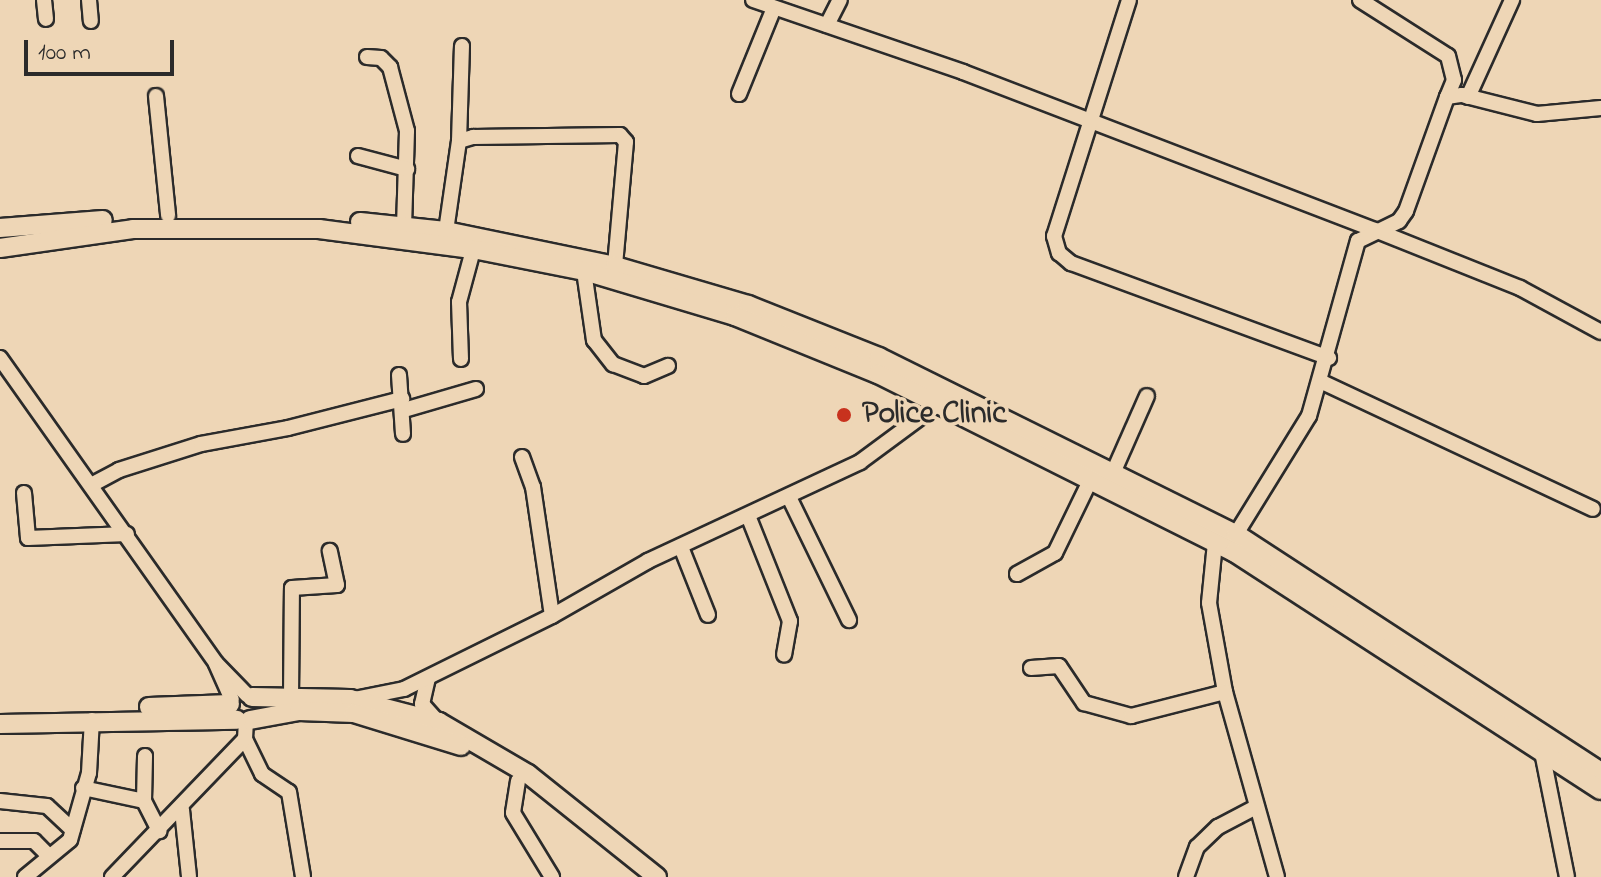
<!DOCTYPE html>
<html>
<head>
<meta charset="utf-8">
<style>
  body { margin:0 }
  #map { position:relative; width:1601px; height:877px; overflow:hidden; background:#eed6b6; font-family:"Indie Flower",sans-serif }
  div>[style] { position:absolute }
  .roads { filter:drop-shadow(2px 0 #2b2b2b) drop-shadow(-2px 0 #2b2b2b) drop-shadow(0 2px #2b2b2b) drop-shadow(0 -2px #2b2b2b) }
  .minor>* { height:14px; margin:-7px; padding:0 7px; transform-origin:7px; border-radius:7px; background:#eed6b6 }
  .major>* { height:18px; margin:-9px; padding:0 9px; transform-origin:9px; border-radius:9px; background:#eed6b6 }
  .dots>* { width:22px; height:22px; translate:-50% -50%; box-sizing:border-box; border:4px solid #eed6b6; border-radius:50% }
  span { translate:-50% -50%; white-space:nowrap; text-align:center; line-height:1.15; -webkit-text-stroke:7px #eed6b6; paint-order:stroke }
  .poi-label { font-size:32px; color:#2b2b2b; font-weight:700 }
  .left { translate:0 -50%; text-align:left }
  .scale { position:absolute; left:24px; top:40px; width:150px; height:36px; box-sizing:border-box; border:4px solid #2b2b2b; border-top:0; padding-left:10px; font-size:24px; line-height:28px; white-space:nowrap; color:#2b2b2b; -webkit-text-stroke:6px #eed6b6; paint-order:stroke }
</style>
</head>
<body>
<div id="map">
  <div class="roads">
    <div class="minor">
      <div style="left:44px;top:0;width:19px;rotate:84deg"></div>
      <div style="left:89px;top:0;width:21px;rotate:85deg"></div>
      <div style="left:753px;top:0;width:222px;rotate:18.9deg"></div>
      <div style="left:963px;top:72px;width:441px;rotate:21deg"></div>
      <div style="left:1375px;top:230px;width:156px;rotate:21.8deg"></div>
      <div style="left:1520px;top:288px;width:92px;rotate:28.5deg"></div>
      <div style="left:1129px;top:0;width:248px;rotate:107.6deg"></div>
      <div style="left:1054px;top:236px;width:18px;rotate:74deg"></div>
      <div style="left:1059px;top:253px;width:16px;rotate:40deg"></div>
      <div style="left:1071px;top:263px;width:275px;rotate:20.2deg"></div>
      <div style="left:1360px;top:0;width:104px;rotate:32.5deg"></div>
      <div style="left:1448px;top:56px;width:25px;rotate:76deg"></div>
      <div style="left:1454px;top:80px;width:18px;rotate:112deg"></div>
      <div style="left:827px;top:25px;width:28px;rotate:-63deg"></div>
      <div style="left:367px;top:57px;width:14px;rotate:4deg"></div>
      <div style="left:381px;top:58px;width:13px;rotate:45deg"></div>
      <div style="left:390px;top:67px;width:66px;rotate:75.1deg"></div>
      <div style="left:407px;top:131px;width:96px;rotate:91.8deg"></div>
      <div style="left:739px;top:94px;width:93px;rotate:-67.9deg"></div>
      <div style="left:156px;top:96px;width:120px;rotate:84.2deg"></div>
      <div style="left:1468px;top:97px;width:107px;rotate:-65.6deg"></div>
      <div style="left:459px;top:141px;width:15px;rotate:-16deg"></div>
      <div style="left:473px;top:137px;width:147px;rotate:-0.8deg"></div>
      <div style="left:620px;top:135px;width:9px;rotate:49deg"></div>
      <div style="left:626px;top:142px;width:124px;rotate:95.1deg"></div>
      <div style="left:358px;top:156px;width:51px;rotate:14.9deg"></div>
      <div style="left:446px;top:231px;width:91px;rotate:-81.8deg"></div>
      <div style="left:459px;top:141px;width:95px;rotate:-88.2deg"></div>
      <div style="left:584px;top:271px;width:70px;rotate:81.8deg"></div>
      <div style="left:594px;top:340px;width:31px;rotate:52deg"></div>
      <div style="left:613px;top:364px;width:33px;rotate:21deg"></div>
      <div style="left:644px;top:376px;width:26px;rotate:-23deg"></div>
      <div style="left:0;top:358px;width:374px;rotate:54.7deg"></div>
      <div style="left:216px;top:663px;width:45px;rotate:45.9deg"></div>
      <div style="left:461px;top:359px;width:57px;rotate:-92deg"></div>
      <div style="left:459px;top:302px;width:54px;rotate:-74.9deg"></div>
      <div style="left:399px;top:375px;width:59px;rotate:86.1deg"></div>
      <div style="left:1322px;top:382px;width:299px;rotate:25.1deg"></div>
      <div style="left:404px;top:410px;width:75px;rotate:-16.3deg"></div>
      <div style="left:522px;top:457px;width:32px;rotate:70deg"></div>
      <div style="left:533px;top:487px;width:130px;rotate:81.6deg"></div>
      <div style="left:1113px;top:473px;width:84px;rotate:-66.2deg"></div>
      <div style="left:93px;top:484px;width:30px;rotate:-28deg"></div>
      <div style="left:119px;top:470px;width:86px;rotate:-17.6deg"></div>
      <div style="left:201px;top:444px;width:88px;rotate:-10.4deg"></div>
      <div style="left:288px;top:428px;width:118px;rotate:-14.3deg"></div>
      <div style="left:24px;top:493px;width:45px;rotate:84.9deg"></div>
      <div style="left:28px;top:538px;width:99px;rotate:-2.3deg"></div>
      <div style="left:789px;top:497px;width:137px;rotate:64deg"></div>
      <div style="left:749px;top:518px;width:111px;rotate:68.3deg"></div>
      <div style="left:790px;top:621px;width:34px;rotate:100deg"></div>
      <div style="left:1236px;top:534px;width:139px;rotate:-58.3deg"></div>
      <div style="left:1309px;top:416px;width:182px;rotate:-74.4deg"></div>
      <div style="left:1358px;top:241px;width:46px;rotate:-26deg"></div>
      <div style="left:1399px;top:221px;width:12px;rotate:-55deg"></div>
      <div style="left:1406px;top:211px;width:121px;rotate:-70.2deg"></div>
      <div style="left:1447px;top:97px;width:15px;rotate:-8deg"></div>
      <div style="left:1462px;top:95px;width:77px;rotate:14.2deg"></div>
      <div style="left:1537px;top:114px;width:64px;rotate:-5.4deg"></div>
      <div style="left:1215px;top:543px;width:60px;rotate:95.7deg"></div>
      <div style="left:1209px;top:603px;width:90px;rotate:79.8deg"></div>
      <div style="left:1225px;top:692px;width:192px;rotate:74.3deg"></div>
      <div style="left:681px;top:547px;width:73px;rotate:68.3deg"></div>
      <div style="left:1017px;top:574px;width:43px;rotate:-28.9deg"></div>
      <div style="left:1055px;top:553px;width:80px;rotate:-64.1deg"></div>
      <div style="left:216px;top:664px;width:39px;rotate:66deg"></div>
      <div style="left:1031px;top:668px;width:28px;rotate:-4deg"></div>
      <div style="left:1059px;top:666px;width:45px;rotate:56deg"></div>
      <div style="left:1084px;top:703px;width:49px;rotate:15.5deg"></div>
      <div style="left:1131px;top:716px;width:97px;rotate:-14.3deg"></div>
      <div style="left:428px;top:678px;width:27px;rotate:103deg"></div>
      <div style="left:422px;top:704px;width:24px;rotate:48deg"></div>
      <div style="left:291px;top:698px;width:110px;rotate:-89.5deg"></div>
      <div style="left:292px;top:588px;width:45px;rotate:-3.8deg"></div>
      <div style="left:337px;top:585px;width:35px;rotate:-102deg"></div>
      <div style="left:354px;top:699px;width:51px;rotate:-11.3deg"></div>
      <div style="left:404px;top:689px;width:165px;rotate:-26.3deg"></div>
      <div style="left:552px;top:616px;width:111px;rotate:-29.8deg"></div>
      <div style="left:648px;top:561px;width:234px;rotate:-25deg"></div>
      <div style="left:860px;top:462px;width:106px;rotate:-36.5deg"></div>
      <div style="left:245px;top:739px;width:39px;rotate:64deg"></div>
      <div style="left:262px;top:774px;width:32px;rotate:34deg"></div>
      <div style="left:289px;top:792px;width:86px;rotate:80.6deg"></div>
      <div style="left:1542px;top:752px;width:127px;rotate:78.7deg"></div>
      <div style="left:518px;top:781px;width:32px;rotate:99deg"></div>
      <div style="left:513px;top:813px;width:75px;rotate:58.6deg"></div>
      <div style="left:83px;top:788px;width:62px;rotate:12deg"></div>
      <div style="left:144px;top:801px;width:34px;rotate:63deg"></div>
      <div style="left:0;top:801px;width:47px;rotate:6.1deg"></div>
      <div style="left:47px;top:806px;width:35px;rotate:43deg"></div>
      <div style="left:144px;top:801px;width:45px;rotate:-88.7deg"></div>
      <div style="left:182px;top:810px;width:67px;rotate:84deg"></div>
      <div style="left:0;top:841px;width:34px"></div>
      <div style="left:34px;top:841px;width:21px;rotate:45deg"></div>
      <div style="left:25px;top:877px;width:58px;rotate:-39.4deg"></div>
      <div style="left:70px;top:840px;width:70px;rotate:-74.2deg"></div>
      <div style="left:89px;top:773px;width:53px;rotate:-86.8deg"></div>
      <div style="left:112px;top:877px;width:192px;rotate:-46.1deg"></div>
      <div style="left:245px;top:739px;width:17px;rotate:-87deg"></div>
      <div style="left:1186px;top:877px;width:32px;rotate:-70deg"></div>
      <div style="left:1197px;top:847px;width:29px;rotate:-44deg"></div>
      <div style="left:1218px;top:827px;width:43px;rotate:-27.8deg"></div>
    </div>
    <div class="major">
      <div style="left:360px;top:222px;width:86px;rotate:6deg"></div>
      <div style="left:446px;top:231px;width:173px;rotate:11.7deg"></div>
      <div style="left:615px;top:266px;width:139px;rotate:16.3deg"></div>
      <div style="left:748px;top:305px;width:141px;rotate:21.7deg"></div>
      <div style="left:879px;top:357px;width:398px;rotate:26.4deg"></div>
      <div style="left:1236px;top:534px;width:436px;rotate:33.1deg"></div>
      <div style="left:0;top:228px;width:103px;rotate:-4.4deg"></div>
      <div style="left:0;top:248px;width:134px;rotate:-8.1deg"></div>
      <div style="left:133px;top:229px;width:186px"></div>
      <div style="left:319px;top:229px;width:160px;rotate:7.5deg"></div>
      <div style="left:478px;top:250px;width:108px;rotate:11.2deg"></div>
      <div style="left:584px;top:271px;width:158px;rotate:16.6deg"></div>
      <div style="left:735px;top:316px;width:154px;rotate:22.1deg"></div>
      <div style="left:878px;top:374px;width:398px;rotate:26.6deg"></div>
      <div style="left:1234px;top:552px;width:437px;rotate:33deg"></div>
      <div style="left:252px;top:697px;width:98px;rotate:1.2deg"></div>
      <div style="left:350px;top:699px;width:92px;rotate:14.5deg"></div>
      <div style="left:439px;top:722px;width:103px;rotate:30.3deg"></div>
      <div style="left:528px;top:774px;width:165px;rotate:38.6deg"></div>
      <div style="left:149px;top:707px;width:81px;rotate:-2.1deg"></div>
      <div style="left:250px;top:720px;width:50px;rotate:-10.4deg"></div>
      <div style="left:299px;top:711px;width:55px;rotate:2.1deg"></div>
      <div style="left:354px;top:713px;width:112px;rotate:17.1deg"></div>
      <div style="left:0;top:724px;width:237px;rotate:-1deg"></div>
    </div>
  </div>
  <div class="dots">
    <div style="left:844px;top:415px;background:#c8321e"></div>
  </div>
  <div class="poi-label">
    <span class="left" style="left:862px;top:415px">Police Clinic</span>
  </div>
  <div class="scale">100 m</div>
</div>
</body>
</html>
